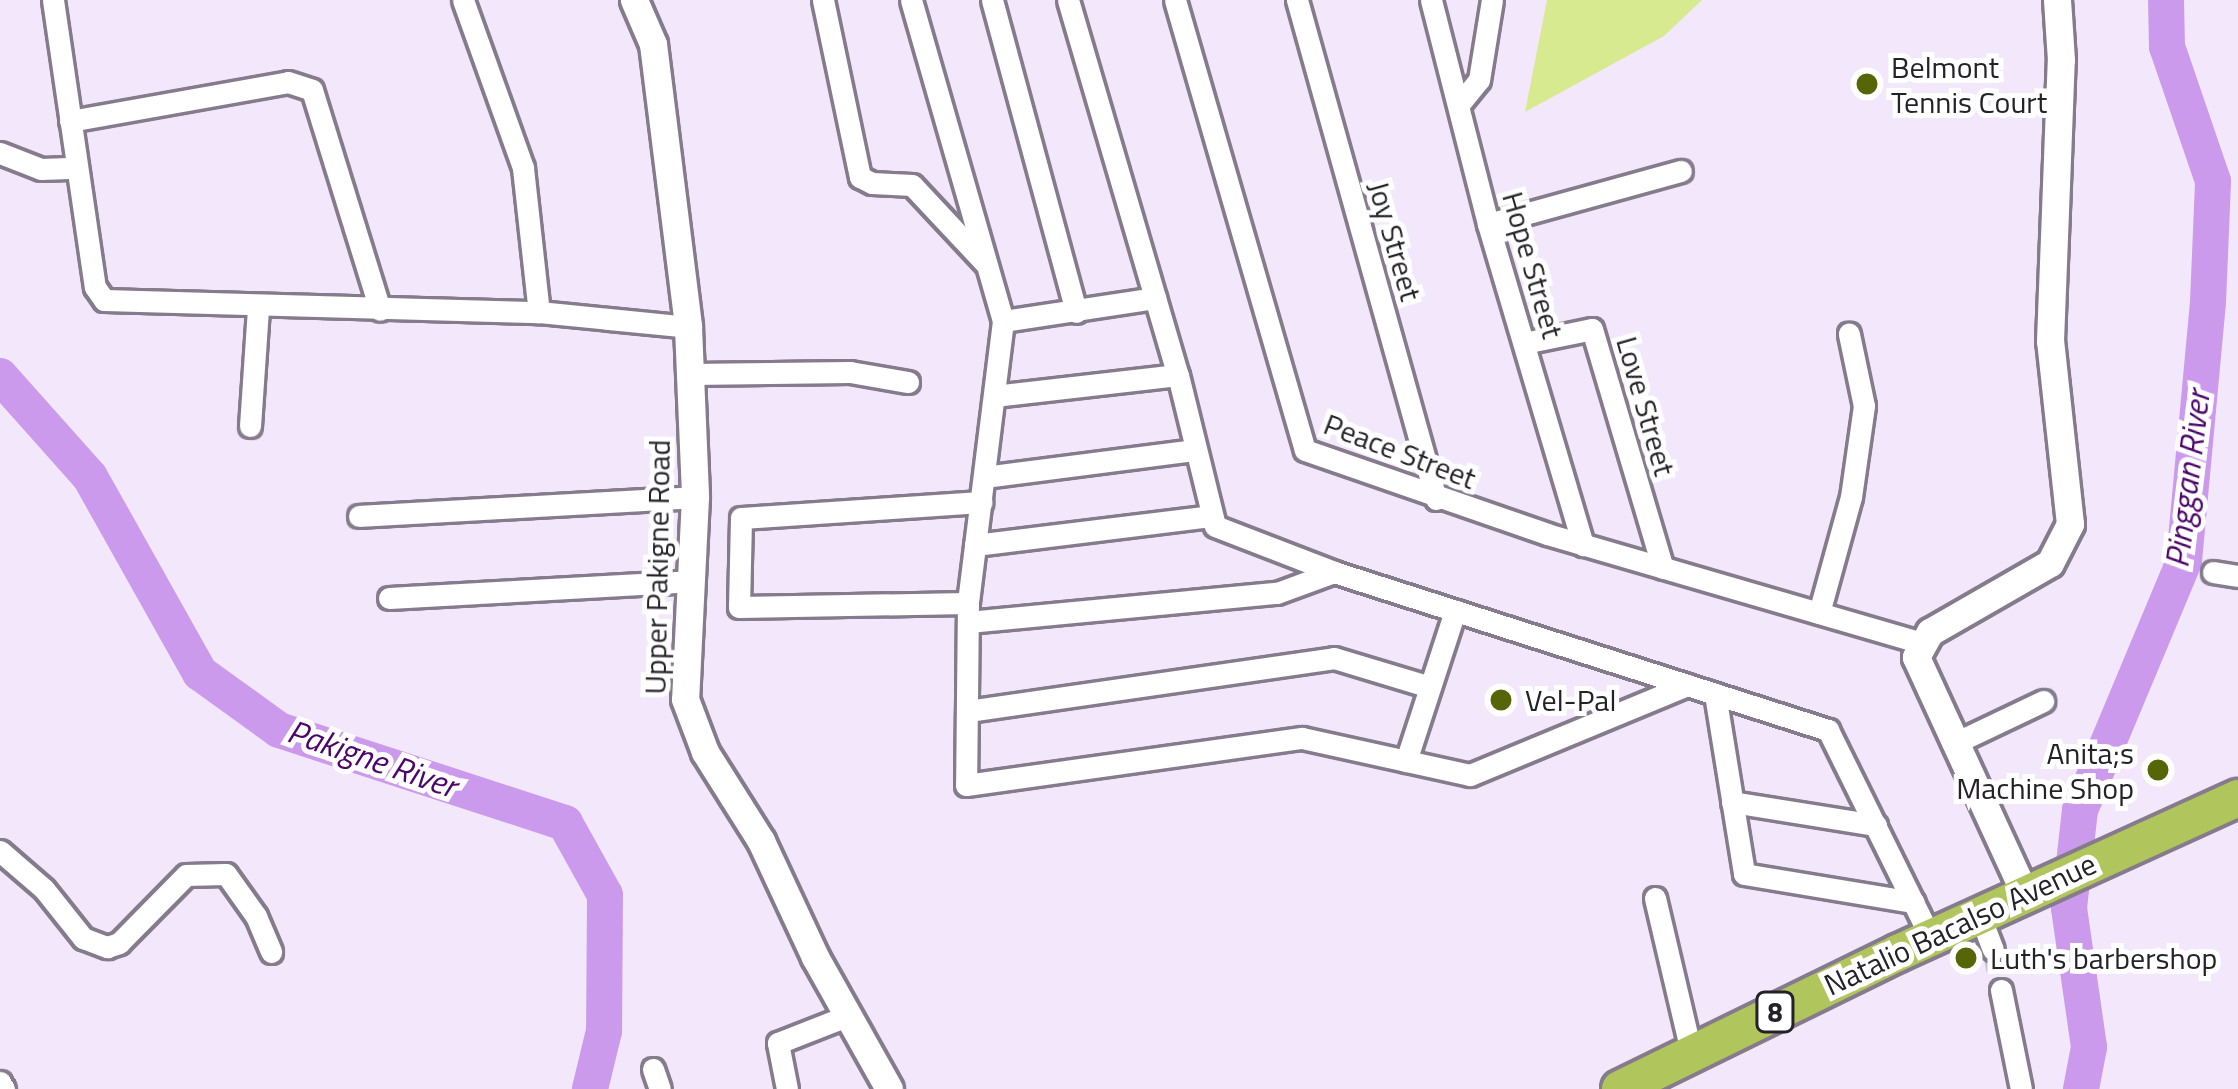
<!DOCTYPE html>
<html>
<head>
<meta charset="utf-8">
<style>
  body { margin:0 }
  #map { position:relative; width:2238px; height:1089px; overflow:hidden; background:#f3e8fb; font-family:"Titillium Web",sans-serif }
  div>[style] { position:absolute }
  .green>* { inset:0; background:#d7ea90 }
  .river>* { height:36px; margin:-18px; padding:0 18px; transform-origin:18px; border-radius:18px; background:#cc9aec }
  .street-tunnel>* { height:21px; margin-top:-10.5px; transform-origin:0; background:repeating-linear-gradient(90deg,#cac0d1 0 21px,transparent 0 31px) }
  .roads { filter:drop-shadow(3px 0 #857b8c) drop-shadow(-3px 0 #857b8c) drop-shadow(0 3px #857b8c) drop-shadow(0 -3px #857b8c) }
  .street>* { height:21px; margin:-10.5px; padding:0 10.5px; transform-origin:10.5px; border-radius:10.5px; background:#fff }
  .secondary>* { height:27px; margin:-13.5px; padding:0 13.5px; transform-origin:13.5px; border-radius:13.5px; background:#fff }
  .highway>* { height:36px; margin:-18px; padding:0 18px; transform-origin:18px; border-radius:18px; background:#b0c55c }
  .dots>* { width:33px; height:33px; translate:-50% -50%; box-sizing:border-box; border:6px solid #fff; border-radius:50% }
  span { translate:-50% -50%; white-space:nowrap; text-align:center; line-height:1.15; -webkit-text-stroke:10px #fff; paint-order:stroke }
  .shield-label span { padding:3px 9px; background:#fff; border:3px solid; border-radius:9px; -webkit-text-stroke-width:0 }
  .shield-label { font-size:27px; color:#252128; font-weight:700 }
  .poi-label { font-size:30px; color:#252128 }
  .left { translate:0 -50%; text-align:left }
  .right { translate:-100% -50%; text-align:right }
  .street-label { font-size:30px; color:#252128 }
  .water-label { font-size:33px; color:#4c056a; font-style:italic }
</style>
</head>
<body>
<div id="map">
  <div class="green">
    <div style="clip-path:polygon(1547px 0,1702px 0,1664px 36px,1525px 112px)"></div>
  </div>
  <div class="river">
    <div style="left:0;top:376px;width:135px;rotate:48.3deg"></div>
    <div style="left:90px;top:477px;width:225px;rotate:60.7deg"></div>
    <div style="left:200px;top:673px;width:97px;rotate:35.8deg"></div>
    <div style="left:279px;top:730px;width:301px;rotate:18deg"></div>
    <div style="left:565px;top:823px;width:82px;rotate:60.9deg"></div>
    <div style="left:605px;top:895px;width:136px;rotate:90.4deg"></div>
    <div style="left:604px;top:1031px;width:60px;rotate:103.6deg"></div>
    <div style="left:2081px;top:1089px;width:43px;rotate:-79.2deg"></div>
    <div style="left:2089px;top:1047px;width:140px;rotate:-98.2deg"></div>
    <div style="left:2069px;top:908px;width:99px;rotate:-83.6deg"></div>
    <div style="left:2080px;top:810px;width:270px;rotate:-67.3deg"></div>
    <div style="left:2184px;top:561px;width:260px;rotate:-84.7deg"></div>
    <div style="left:2208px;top:302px;width:121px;rotate:-87.6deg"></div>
    <div style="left:2213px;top:181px;width:142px;rotate:-108.9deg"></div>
    <div style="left:2167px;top:47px;width:47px;rotate:-91.2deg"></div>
  </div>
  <div class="street-tunnel">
    <div style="left:1993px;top:950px;width:41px;rotate:78.7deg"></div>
  </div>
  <div class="roads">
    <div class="street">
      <div style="left:53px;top:0;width:290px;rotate:81.7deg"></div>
      <div style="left:95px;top:287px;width:16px;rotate:55deg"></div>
      <div style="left:104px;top:300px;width:435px;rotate:1.6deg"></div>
      <div style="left:539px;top:312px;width:150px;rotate:5.7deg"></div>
      <div style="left:463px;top:0;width:178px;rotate:70.3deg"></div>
      <div style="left:523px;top:168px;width:145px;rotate:83.7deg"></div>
      <div style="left:823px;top:0;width:181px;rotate:78.2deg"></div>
      <div style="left:860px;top:177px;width:13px;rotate:27deg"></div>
      <div style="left:872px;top:183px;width:40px;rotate:2.9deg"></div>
      <div style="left:912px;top:185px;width:107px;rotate:46.9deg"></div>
      <div style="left:911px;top:0;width:334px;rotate:74deg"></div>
      <div style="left:1003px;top:321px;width:284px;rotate:97.1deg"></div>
      <div style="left:968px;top:603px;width:182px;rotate:90.6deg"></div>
      <div style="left:966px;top:785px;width:339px;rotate:-8deg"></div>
      <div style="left:1302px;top:738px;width:172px;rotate:12.4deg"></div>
      <div style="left:1470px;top:775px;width:235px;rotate:-22.5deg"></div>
      <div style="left:992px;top:0;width:323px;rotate:74.9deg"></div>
      <div style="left:1068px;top:0;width:391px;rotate:73.7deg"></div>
      <div style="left:1178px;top:375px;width:155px;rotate:76.2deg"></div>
      <div style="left:1215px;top:526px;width:128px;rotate:21.1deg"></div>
      <div style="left:1334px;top:572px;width:519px;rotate:17.74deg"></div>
      <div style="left:1828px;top:730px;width:232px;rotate:63.7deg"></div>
      <div style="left:1175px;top:0;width:468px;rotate:73.9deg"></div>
      <div style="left:1305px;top:450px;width:256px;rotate:19.1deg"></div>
      <div style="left:1547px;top:534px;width:390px;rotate:16.2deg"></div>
      <div style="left:1297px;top:0;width:518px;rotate:74.43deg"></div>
      <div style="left:1431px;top:0;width:231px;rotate:75.7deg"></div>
      <div style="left:1488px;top:224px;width:335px;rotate:73.5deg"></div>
      <div style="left:1461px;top:102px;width:28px;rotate:-51deg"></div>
      <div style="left:1479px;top:80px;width:81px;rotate:-80.8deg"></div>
      <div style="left:70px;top:121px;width:221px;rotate:-10.1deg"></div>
      <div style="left:288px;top:82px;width:25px;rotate:18deg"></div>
      <div style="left:312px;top:90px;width:230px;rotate:72.8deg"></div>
      <div style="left:0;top:153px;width:44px;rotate:21.3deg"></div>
      <div style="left:41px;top:169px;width:35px;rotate:-2deg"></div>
      <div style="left:1488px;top:224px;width:200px;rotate:-15.4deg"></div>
      <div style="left:1003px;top:321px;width:154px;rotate:-8.6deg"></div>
      <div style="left:1524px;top:343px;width:69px;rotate:-11.6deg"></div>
      <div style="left:1592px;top:329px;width:249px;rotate:73.5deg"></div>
      <div style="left:690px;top:374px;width:160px;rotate:-0.7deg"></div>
      <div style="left:850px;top:372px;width:59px;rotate:9.8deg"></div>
      <div style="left:994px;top:396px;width:185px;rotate:-6.5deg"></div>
      <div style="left:250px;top:426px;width:118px;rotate:-86.1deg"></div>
      <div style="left:984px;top:477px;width:213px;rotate:-7.3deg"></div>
      <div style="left:359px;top:516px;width:337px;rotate:-3.2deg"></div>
      <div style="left:975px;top:545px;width:237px;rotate:-7deg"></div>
      <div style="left:2213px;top:572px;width:25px;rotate:9deg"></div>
      <div style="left:389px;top:598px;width:301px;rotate:-3.2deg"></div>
      <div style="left:968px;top:603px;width:229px;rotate:179deg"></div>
      <div style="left:739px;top:607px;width:89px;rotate:-88.7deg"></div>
      <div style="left:741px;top:518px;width:241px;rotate:-3.8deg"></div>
      <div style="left:1819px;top:613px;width:120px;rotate:-74.6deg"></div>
      <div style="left:1851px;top:497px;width:92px;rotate:-81.9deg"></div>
      <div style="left:1864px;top:406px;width:74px;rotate:-101.8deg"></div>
      <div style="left:968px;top:622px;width:310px;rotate:-5.4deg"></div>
      <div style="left:1277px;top:593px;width:61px;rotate:-20.2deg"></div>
      <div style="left:1715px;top:694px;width:182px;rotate:80.8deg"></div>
      <div style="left:1744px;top:874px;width:172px;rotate:9.4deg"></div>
      <div style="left:968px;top:711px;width:370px;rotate:-8.2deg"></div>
      <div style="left:1334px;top:658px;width:100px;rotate:16.8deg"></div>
      <div style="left:1953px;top:744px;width:100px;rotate:-25.5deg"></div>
      <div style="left:1406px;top:761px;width:158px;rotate:-71.9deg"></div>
      <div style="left:1732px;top:802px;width:146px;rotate:9.1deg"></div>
      <div style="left:0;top:851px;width:58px;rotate:40.8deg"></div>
      <div style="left:44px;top:889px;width:63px;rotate:51.5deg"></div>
      <div style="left:83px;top:938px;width:26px;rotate:21deg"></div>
      <div style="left:107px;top:947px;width:13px;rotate:-18deg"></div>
      <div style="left:119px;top:943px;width:95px;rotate:-45.4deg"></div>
      <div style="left:186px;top:875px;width:40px;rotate:-1.4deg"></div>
      <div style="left:226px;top:874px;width:52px;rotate:54.5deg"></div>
      <div style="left:256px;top:916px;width:39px;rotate:67deg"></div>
      <div style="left:1655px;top:898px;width:158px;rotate:76.8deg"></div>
      <div style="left:1980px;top:916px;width:36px;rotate:69deg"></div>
      <div style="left:2001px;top:990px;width:101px;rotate:78.6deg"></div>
      <div style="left:653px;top:1069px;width:21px;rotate:71deg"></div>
      <div style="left:0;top:1082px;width:8px;rotate:60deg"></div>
      <div style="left:787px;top:1089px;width:47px;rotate:-101.1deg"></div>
      <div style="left:778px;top:1043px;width:76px;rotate:-21.5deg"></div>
    </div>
    <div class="secondary">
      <div style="left:634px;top:0;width:48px;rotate:66.6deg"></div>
      <div style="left:653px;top:44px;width:285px;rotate:82.9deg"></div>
      <div style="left:688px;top:327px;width:170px;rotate:87.6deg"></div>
      <div style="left:695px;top:497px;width:202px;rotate:92.8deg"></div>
      <div style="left:685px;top:699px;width:57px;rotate:69.3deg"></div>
      <div style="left:705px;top:752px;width:105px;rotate:57.8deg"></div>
      <div style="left:761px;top:841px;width:128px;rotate:65deg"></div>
      <div style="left:815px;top:957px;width:151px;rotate:60.7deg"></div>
      <div style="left:2025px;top:894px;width:261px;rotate:-114.7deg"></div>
      <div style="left:1916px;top:657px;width:29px;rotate:-61deg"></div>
      <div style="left:1930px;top:632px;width:138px;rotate:-29.9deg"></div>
      <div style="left:2050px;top:563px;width:44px;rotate:-62.9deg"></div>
      <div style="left:2070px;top:524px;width:184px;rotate:-96.2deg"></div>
      <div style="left:2050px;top:341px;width:281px;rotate:-87.8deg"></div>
      <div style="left:2061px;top:60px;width:60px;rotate:-93.8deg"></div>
    </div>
    <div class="highway">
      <div style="left:1620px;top:1089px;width:309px;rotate:-26.1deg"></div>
      <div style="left:1898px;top:953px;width:374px;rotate:-24.5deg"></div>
    </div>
  </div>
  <div class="dots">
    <div style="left:1867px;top:84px;background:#576509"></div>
    <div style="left:1501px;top:700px;background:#576509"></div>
    <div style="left:2158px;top:770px;background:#576509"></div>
    <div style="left:1966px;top:958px;background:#576509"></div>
  </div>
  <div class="shield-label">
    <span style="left:1775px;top:1012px">8</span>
  </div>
  <div class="poi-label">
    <span class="left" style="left:1891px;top:84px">Belmont<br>Tennis Court</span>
    <span class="left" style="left:1525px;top:700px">Vel-Pal</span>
    <span class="right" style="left:2134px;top:770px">Anita;s<br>Machine Shop</span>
    <span class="left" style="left:1990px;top:958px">Luth's barbershop</span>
  </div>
  <div class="street-label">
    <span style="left:1395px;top:241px;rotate:74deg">Joy Street</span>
    <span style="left:1533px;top:265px;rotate:74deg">Hope Street</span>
    <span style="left:1646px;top:406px;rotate:74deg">Love Street</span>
    <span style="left:1400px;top:451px;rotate:21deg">Peace Street</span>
    <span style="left:657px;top:567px;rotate:-89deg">Upper Pakigne Road</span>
    <span style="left:1960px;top:924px;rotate:-25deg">Natalio Bacalso Avenue</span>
  </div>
  <div class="water-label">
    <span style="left:2188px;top:479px;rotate:-83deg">Pinggan River</span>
    <span style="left:372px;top:759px;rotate:19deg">Pakigne River</span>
  </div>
</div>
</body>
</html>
